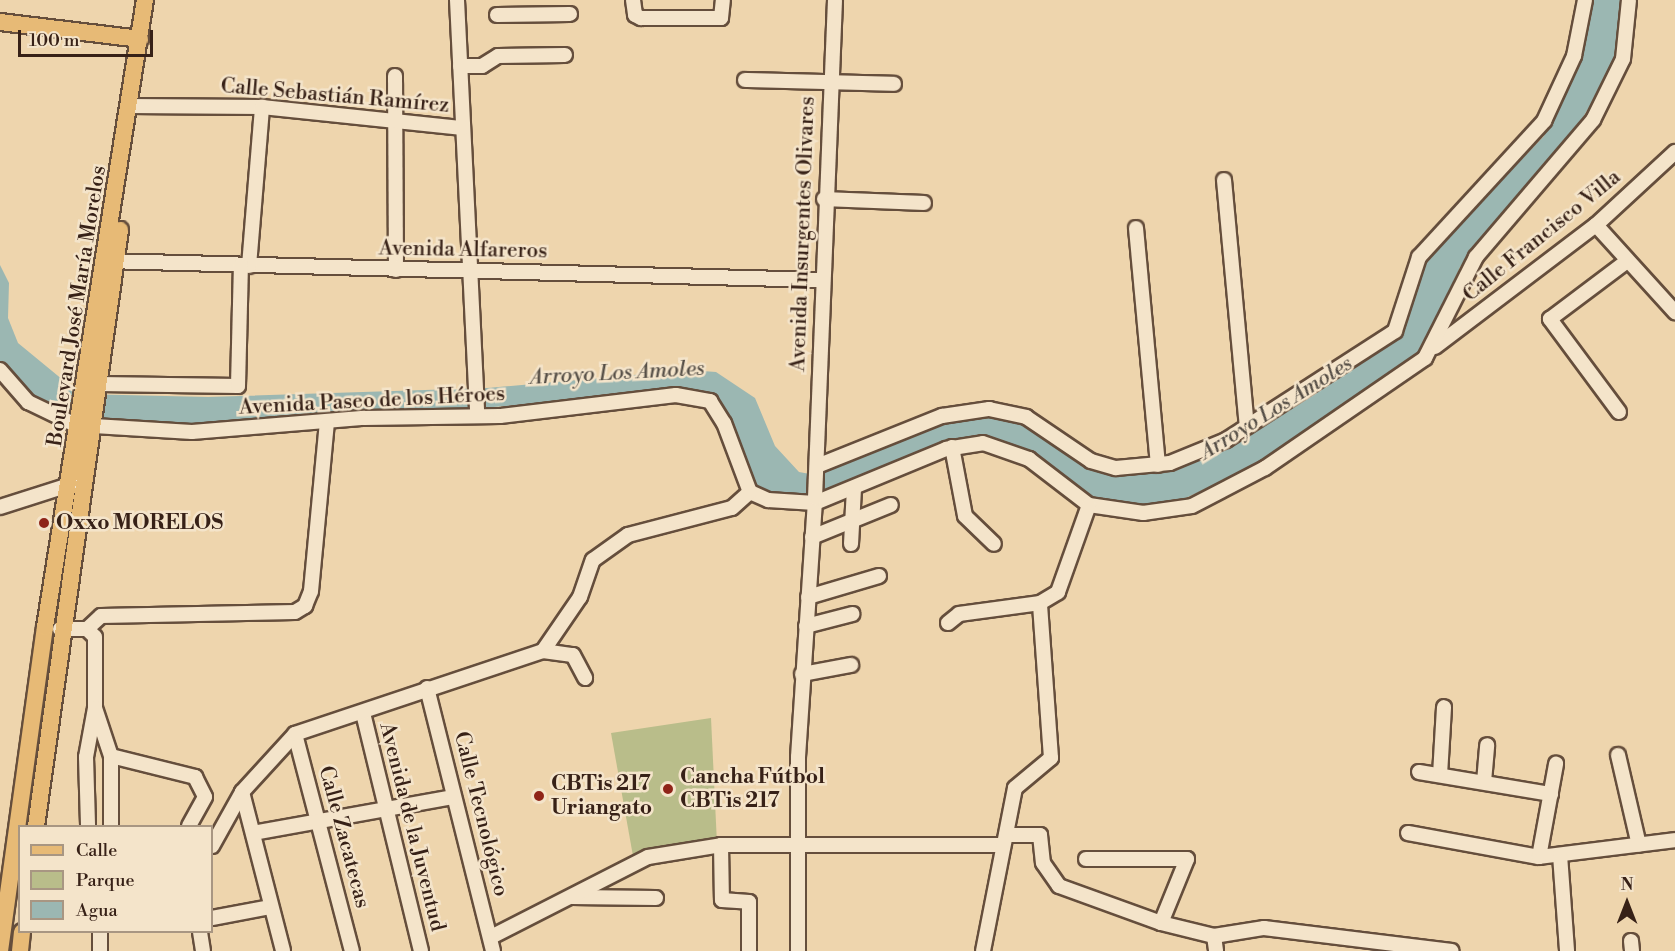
<!DOCTYPE html>
<html>
<head>
<meta charset="utf-8">
<style>
  body { margin:0 }
  #map { position:relative; width:1675px; height:951px; overflow:hidden; background:#eed5ad; font-family:"Libre Bodoni",serif }
  div>[style] { position:absolute }
  .green>* { inset:0; background:#b9bd8a }
  .water>* { inset:0; background:#9bb7b2 }
  .roads { filter:drop-shadow(2px 0 #654e3c) drop-shadow(-2px 0 #654e3c) drop-shadow(0 2px #654e3c) drop-shadow(0 -2px #654e3c) }
  .minor>* { height:14px; margin:-7px; padding:0 7px; transform-origin:7px; border-radius:7px; background:#f4e4ca }
  .major>* { height:16px; margin:-8px; padding:0 8px; transform-origin:8px; border-radius:8px; background:#e7ba76 }
  .dots>* { width:16px; height:16px; translate:-50% -50%; box-sizing:border-box; border:3px solid #f4e4ca; border-radius:50% }
  span { translate:-50% -50%; white-space:nowrap; text-align:center; line-height:1.15; -webkit-text-stroke:5px #f4e4ca; paint-order:stroke }
  .street-label { font-size:21px; color:#372117 }
  .poi-label { font-size:21px; color:#372117; font-weight:700 }
  .left { translate:0 -50%; text-align:left }
  .water-label { font-size:22px; color:#554e46; font-style:italic }
  .legend { position:absolute; left:18px; top:825px; width:195px; height:108px; box-sizing:border-box; background:#f4e4ca; border:2px solid #a89682; margin:0; padding:8px 10px; list-style:none; font-size:18px; color:#372117 }
  .legend li { display:flex; align-items:center; gap:12px; height:30px }
  .legend b { width:30px; border:2px solid #a89682 }
  .north { position:absolute; left:1597px; top:873px; width:60px; height:60px; -webkit-text-stroke:4px #f4e4ca; paint-order:stroke; rotate:0deg; font-size:16px; font-weight:700; line-height:24px; text-align:center; color:#372117 }
  .north::after { content:''; display:block; margin:auto; width:21px; height:27px; background:#372117; clip-path:polygon(50% 0,100% 100%,50% 72%,0 100%) }
  .scale { position:absolute; left:18px; top:30px; width:135px; height:27px; box-sizing:border-box; border:3px solid #372117; border-top:0; padding-left:8px; font-size:18px; line-height:21px; white-space:nowrap; color:#372117; -webkit-text-stroke:4px #f4e4ca; paint-order:stroke }
</style>
</head>
<body>
<div id="map">
  <div class="green">
    <div style="clip-path:polygon(711px 718px,717px 844px,633px 856px,611px 733px)"></div>
  </div>
  <div class="water">
    <div style="clip-path:polygon(1591px 0,1624px 0,1620px 42px,1605px 80px,1572px 136px,1460px 267px,1426px 347px,1262px 463px,1166px 507px,1147px 511px,1091px 501px,983px 440px,854px 484px,794px 498px,769px 497px,753px 488px,713px 397px,697px 392px,197px 429px,84px 421px,30px 402px,0 367px,0 265px,9px 283px,8px 318px,18px 343px,80px 394px,208px 397px,487px 388px,689px 370px,716px 372px,755px 398px,775px 446px,799px 472px,810px 474px,927px 425px,995px 414px,1020px 420px,1086px 463px,1170px 467px,1384px 345px,1415px 271px,1544px 136px,1584px 48px)"></div>
  </div>
  <div class="roads">
    <div class="minor">
      <div style="left:457px;top:0;width:416px;rotate:87.2deg"></div>
      <div style="left:633px;top:0;width:15px;rotate:82deg"></div>
      <div style="left:635px;top:15px;width:7px;rotate:27deg"></div>
      <div style="left:641px;top:18px;width:80px"></div>
      <div style="left:721px;top:18px;width:18px;rotate:-84deg"></div>
      <div style="left:497px;top:15px;width:73px;rotate:-0.8deg"></div>
      <div style="left:460px;top:66px;width:22px"></div>
      <div style="left:482px;top:66px;width:19px;rotate:-32deg"></div>
      <div style="left:498px;top:56px;width:67px;rotate:-0.9deg"></div>
      <div style="left:395px;top:76px;width:194px;rotate:89.7deg"></div>
      <div style="left:745px;top:80px;width:149px;rotate:1.5deg"></div>
      <div style="left:130px;top:106px;width:132px;rotate:0.4deg"></div>
      <div style="left:262px;top:107px;width:202px;rotate:6deg"></div>
      <div style="left:1224px;top:180px;width:247px;rotate:84.7deg"></div>
      <div style="left:824px;top:199px;width:100px;rotate:2.3deg"></div>
      <div style="left:1596px;top:225px;width:118px;rotate:47.8deg"></div>
      <div style="left:1136px;top:228px;width:238px;rotate:84.7deg"></div>
      <div style="left:106px;top:261px;width:716px;rotate:1.52deg"></div>
      <div style="left:249px;top:266px;width:160px;rotate:-85.3deg"></div>
      <div style="left:1435px;top:347px;width:202px;rotate:-37.2deg"></div>
      <div style="left:1596px;top:225px;width:108px;rotate:-42.7deg"></div>
      <div style="left:0;top:370px;width:43px;rotate:48.8deg"></div>
      <div style="left:28px;top:402px;width:58px;rotate:25.7deg"></div>
      <div style="left:99px;top:384px;width:139px;rotate:0.8deg"></div>
      <div style="left:238px;top:386px;width:120px;rotate:-88.6deg"></div>
      <div style="left:1619px;top:412px;width:116px;rotate:-126.6deg"></div>
      <div style="left:1550px;top:319px;width:95px;rotate:-36.9deg"></div>
      <div style="left:94px;top:426px;width:98px;rotate:3.5deg"></div>
      <div style="left:192px;top:432px;width:173px;rotate:-4.7deg"></div>
      <div style="left:364px;top:418px;width:136px;rotate:-0.8deg"></div>
      <div style="left:500px;top:416px;width:177px;rotate:-6.8deg"></div>
      <div style="left:676px;top:395px;width:35px;rotate:10deg"></div>
      <div style="left:710px;top:401px;width:26px;rotate:58deg"></div>
      <div style="left:724px;top:423px;width:74px;rotate:69.4deg"></div>
      <div style="left:750px;top:492px;width:20px;rotate:24deg"></div>
      <div style="left:768px;top:500px;width:47px;rotate:3.7deg"></div>
      <div style="left:815px;top:503px;width:142px;rotate:-22.4deg"></div>
      <div style="left:946px;top:449px;width:37px;rotate:-9deg"></div>
      <div style="left:983px;top:443px;width:49px;rotate:19.2deg"></div>
      <div style="left:1029px;top:459px;width:76px;rotate:37.5deg"></div>
      <div style="left:1089px;top:505px;width:55px;rotate:8.4deg"></div>
      <div style="left:1143px;top:513px;width:49px;rotate:-8.1deg"></div>
      <div style="left:1192px;top:506px;width:82px;rotate:-27.5deg"></div>
      <div style="left:1265px;top:468px;width:194px;rotate:-34.5deg"></div>
      <div style="left:1425px;top:358px;width:113px;rotate:-63.2deg"></div>
      <div style="left:1476px;top:257px;width:180px;rotate:-49.5deg"></div>
      <div style="left:1593px;top:120px;width:68px;rotate:-63.8deg"></div>
      <div style="left:1623px;top:59px;width:59px;rotate:-84.2deg"></div>
      <div style="left:952px;top:447px;width:70px;rotate:79.3deg"></div>
      <div style="left:965px;top:516px;width:40px;rotate:44deg"></div>
      <div style="left:817px;top:466px;width:135px;rotate:-21.8deg"></div>
      <div style="left:942px;top:416px;width:48px;rotate:-8.5deg"></div>
      <div style="left:989px;top:409px;width:38px;rotate:12deg"></div>
      <div style="left:1026px;top:417px;width:78px;rotate:34.1deg"></div>
      <div style="left:1091px;top:461px;width:26px;rotate:16deg"></div>
      <div style="left:1116px;top:468px;width:54px;rotate:-5.3deg"></div>
      <div style="left:1170px;top:463px;width:61px;rotate:-22.3deg"></div>
      <div style="left:1226px;top:440px;width:201px;rotate:-32.8deg"></div>
      <div style="left:1395px;top:331px;width:78px;rotate:-72deg"></div>
      <div style="left:1419px;top:257px;width:185px;rotate:-47.4deg"></div>
      <div style="left:1544px;top:121px;width:72px;rotate:-65.2deg"></div>
      <div style="left:1574px;top:56px;width:57px;rotate:-78.9deg"></div>
      <div style="left:0;top:507px;width:79px;rotate:-17.7deg"></div>
      <div style="left:812px;top:537px;width:85px;rotate:-22.1deg"></div>
      <div style="left:851px;top:544px;width:56px;rotate:-86.9deg"></div>
      <div style="left:808px;top:597px;width:74px;rotate:-16.5deg"></div>
      <div style="left:948px;top:623px;width:14px;rotate:-39deg"></div>
      <div style="left:959px;top:614px;width:82px;rotate:-7.7deg"></div>
      <div style="left:1040px;top:603px;width:21px;rotate:-31deg"></div>
      <div style="left:1058px;top:592px;width:92px;rotate:-70.4deg"></div>
      <div style="left:806px;top:626px;width:48px;rotate:-14.6deg"></div>
      <div style="left:60px;top:629px;width:27px"></div>
      <div style="left:87px;top:629px;width:11px;rotate:45deg"></div>
      <div style="left:95px;top:637px;width:71px;rotate:90deg"></div>
      <div style="left:95px;top:708px;width:50px;rotate:100.4deg"></div>
      <div style="left:86px;top:757px;width:69px;rotate:88.3deg"></div>
      <div style="left:87px;top:629px;width:19px;rotate:-43deg"></div>
      <div style="left:101px;top:616px;width:194px;rotate:-1.2deg"></div>
      <div style="left:295px;top:612px;width:12px;rotate:-31deg"></div>
      <div style="left:305px;top:606px;width:16px;rotate:-68deg"></div>
      <div style="left:311px;top:591px;width:169px;rotate:-84.6deg"></div>
      <div style="left:543px;top:651px;width:30px;rotate:8deg"></div>
      <div style="left:573px;top:655px;width:26px;rotate:62deg"></div>
      <div style="left:802px;top:674px;width:50px;rotate:-10.4deg"></div>
      <div style="left:427px;top:688px;width:271px;rotate:75.9deg"></div>
      <div style="left:95px;top:708px;width:51px;rotate:71.6deg"></div>
      <div style="left:111px;top:756px;width:70px;rotate:90deg"></div>
      <div style="left:363px;top:713px;width:245px;rotate:76.3deg"></div>
      <div style="left:295px;top:734px;width:224px;rotate:75.3deg"></div>
      <div style="left:1618px;top:755px;width:92px;rotate:76.9deg"></div>
      <div style="left:111px;top:756px;width:87px;rotate:14deg"></div>
      <div style="left:195px;top:777px;width:22px;rotate:63deg"></div>
      <div style="left:205px;top:797px;width:33px;rotate:119deg"></div>
      <div style="left:1419px;top:772px;width:134px;rotate:9.5deg"></div>
      <div style="left:1440px;top:775px;width:68px;rotate:-86.6deg"></div>
      <div style="left:1484px;top:782px;width:37px;rotate:-85deg"></div>
      <div style="left:242px;top:792px;width:164px;rotate:75.5deg"></div>
      <div style="left:253px;top:833px;width:204px;rotate:-10.2deg"></div>
      <div style="left:1408px;top:833px;width:133px;rotate:10.4deg"></div>
      <div style="left:1539px;top:857px;width:137px;rotate:-7.1deg"></div>
      <div style="left:1006px;top:835px;width:34px"></div>
      <div style="left:1040px;top:835px;width:28px;rotate:84deg"></div>
      <div style="left:1043px;top:863px;width:28px;rotate:55deg"></div>
      <div style="left:1059px;top:886px;width:109px;rotate:19.9deg"></div>
      <div style="left:1161px;top:923px;width:55px;rotate:13.8deg"></div>
      <div style="left:1214px;top:936px;width:51px;rotate:-9.1deg"></div>
      <div style="left:1264px;top:928px;width:189px;rotate:7deg"></div>
      <div style="left:721px;top:845px;width:55px;rotate:89deg"></div>
      <div style="left:722px;top:900px;width:27px;rotate:4deg"></div>
      <div style="left:749px;top:902px;width:49px;rotate:90deg"></div>
      <div style="left:212px;top:846px;width:62px;rotate:-60.9deg"></div>
      <div style="left:242px;top:792px;width:79px;rotate:-47.6deg"></div>
      <div style="left:295px;top:734px;width:262px;rotate:-18.5deg"></div>
      <div style="left:543px;top:651px;width:65px;rotate:-55.6deg"></div>
      <div style="left:580px;top:597px;width:39px;rotate:-71deg"></div>
      <div style="left:593px;top:560px;width:43px;rotate:-35.5deg"></div>
      <div style="left:628px;top:535px;width:107px;rotate:-14.6deg"></div>
      <div style="left:732px;top:508px;width:24px;rotate:-42deg"></div>
      <div style="left:1560px;top:855px;width:96px;rotate:85.8deg"></div>
      <div style="left:1539px;top:857px;width:95px;rotate:-79.6deg"></div>
      <div style="left:1086px;top:859px;width:101px"></div>
      <div style="left:1187px;top:859px;width:69px;rotate:112.1deg"></div>
      <div style="left:572px;top:897px;width:84px;rotate:0.7deg"></div>
      <div style="left:212px;top:918px;width:60px;rotate:-10.6deg"></div>
      <div style="left:100px;top:932px;width:19px;rotate:90deg"></div>
      <div style="left:200px;top:932px;width:19px;rotate:81deg"></div>
      <div style="left:1214px;top:936px;width:15px;rotate:82deg"></div>
      <div style="left:491px;top:937px;width:176px;rotate:-27deg"></div>
      <div style="left:648px;top:857px;width:74px;rotate:-9.3deg"></div>
      <div style="left:721px;top:845px;width:281px"></div>
      <div style="left:1631px;top:941px;width:10px;rotate:84deg"></div>
      <div style="left:798px;top:951px;width:194px;rotate:-90deg"></div>
      <div style="left:798px;top:757px;width:260px;rotate:-86.2deg"></div>
      <div style="left:815px;top:498px;width:498px;rotate:-87.7deg"></div>
      <div style="left:983px;top:951px;width:166px;rotate:-78.9deg"></div>
      <div style="left:1015px;top:788px;width:47px;rotate:-39.8deg"></div>
      <div style="left:1051px;top:758px;width:155px;rotate:-94.1deg"></div>
    </div>
    <div class="major">
      <div style="left:0;top:22px;width:141px;rotate:6.9deg"></div>
      <div style="left:36px;top:826px;width:602px;rotate:-81.98deg"></div>
      <div style="left:0;top:951px;width:327px;rotate:-82.1deg"></div>
      <div style="left:45px;top:627px;width:635px;rotate:-80.94deg"></div>
      <div style="left:20px;top:951px;width:19px;rotate:-84deg"></div>
    </div>
  </div>
  <div class="dots">
    <div style="left:44px;top:523px;background:#8f2418"></div>
    <div style="left:668px;top:789px;background:#8f2418"></div>
    <div style="left:539px;top:796px;background:#8f2418"></div>
  </div>
  <div class="street-label">
    <span style="left:335px;top:96px;rotate:5deg">Calle Sebastián Ramírez</span>
    <span style="left:803px;top:234px;rotate:-88deg">Avenida Insurgentes Olivares</span>
    <span style="left:1542px;top:236px;rotate:-39deg">Calle Francisco Villa</span>
    <span style="left:463px;top:250px;rotate:1deg">Avenida Alfareros</span>
    <span style="left:77px;top:306px;rotate:-81deg">Boulevard José María Morelos</span>
    <span style="left:372px;top:401px;rotate:-3deg">Avenida Paseo de los Héroes</span>
    <span style="left:481px;top:814px;rotate:76deg">Calle Tecnológico</span>
    <span style="left:412px;top:827px;rotate:76deg">Avenida de la Juventud</span>
    <span style="left:344px;top:837px;rotate:75deg">Calle Zacatecas</span>
  </div>
  <div class="poi-label">
    <span class="left" style="left:56px;top:523px">Oxxo MORELOS</span>
    <span class="left" style="left:680px;top:789px">Cancha Fútbol<br>CBTis 217</span>
    <span class="left" style="left:551px;top:796px">CBTis 217<br>Uriangato</span>
  </div>
  <div class="water-label">
    <span style="left:617px;top:373px;rotate:-3deg">Arroyo Los Amoles</span>
    <span style="left:1276px;top:408px;rotate:-32deg">Arroyo Los Amoles</span>
  </div>
  <ul class="legend">
  <li><b style="height:8px;background:#e7ba76"></b>Calle</li>
  <li><b style="height:16px;background:#b9bd8a"></b>Parque</li>
  <li><b style="height:16px;background:#9bb7b2"></b>Agua</li>
  </ul>
  <div class="north">N</div>
  <div class="scale">100 m</div>
</div>
</body>
</html>
